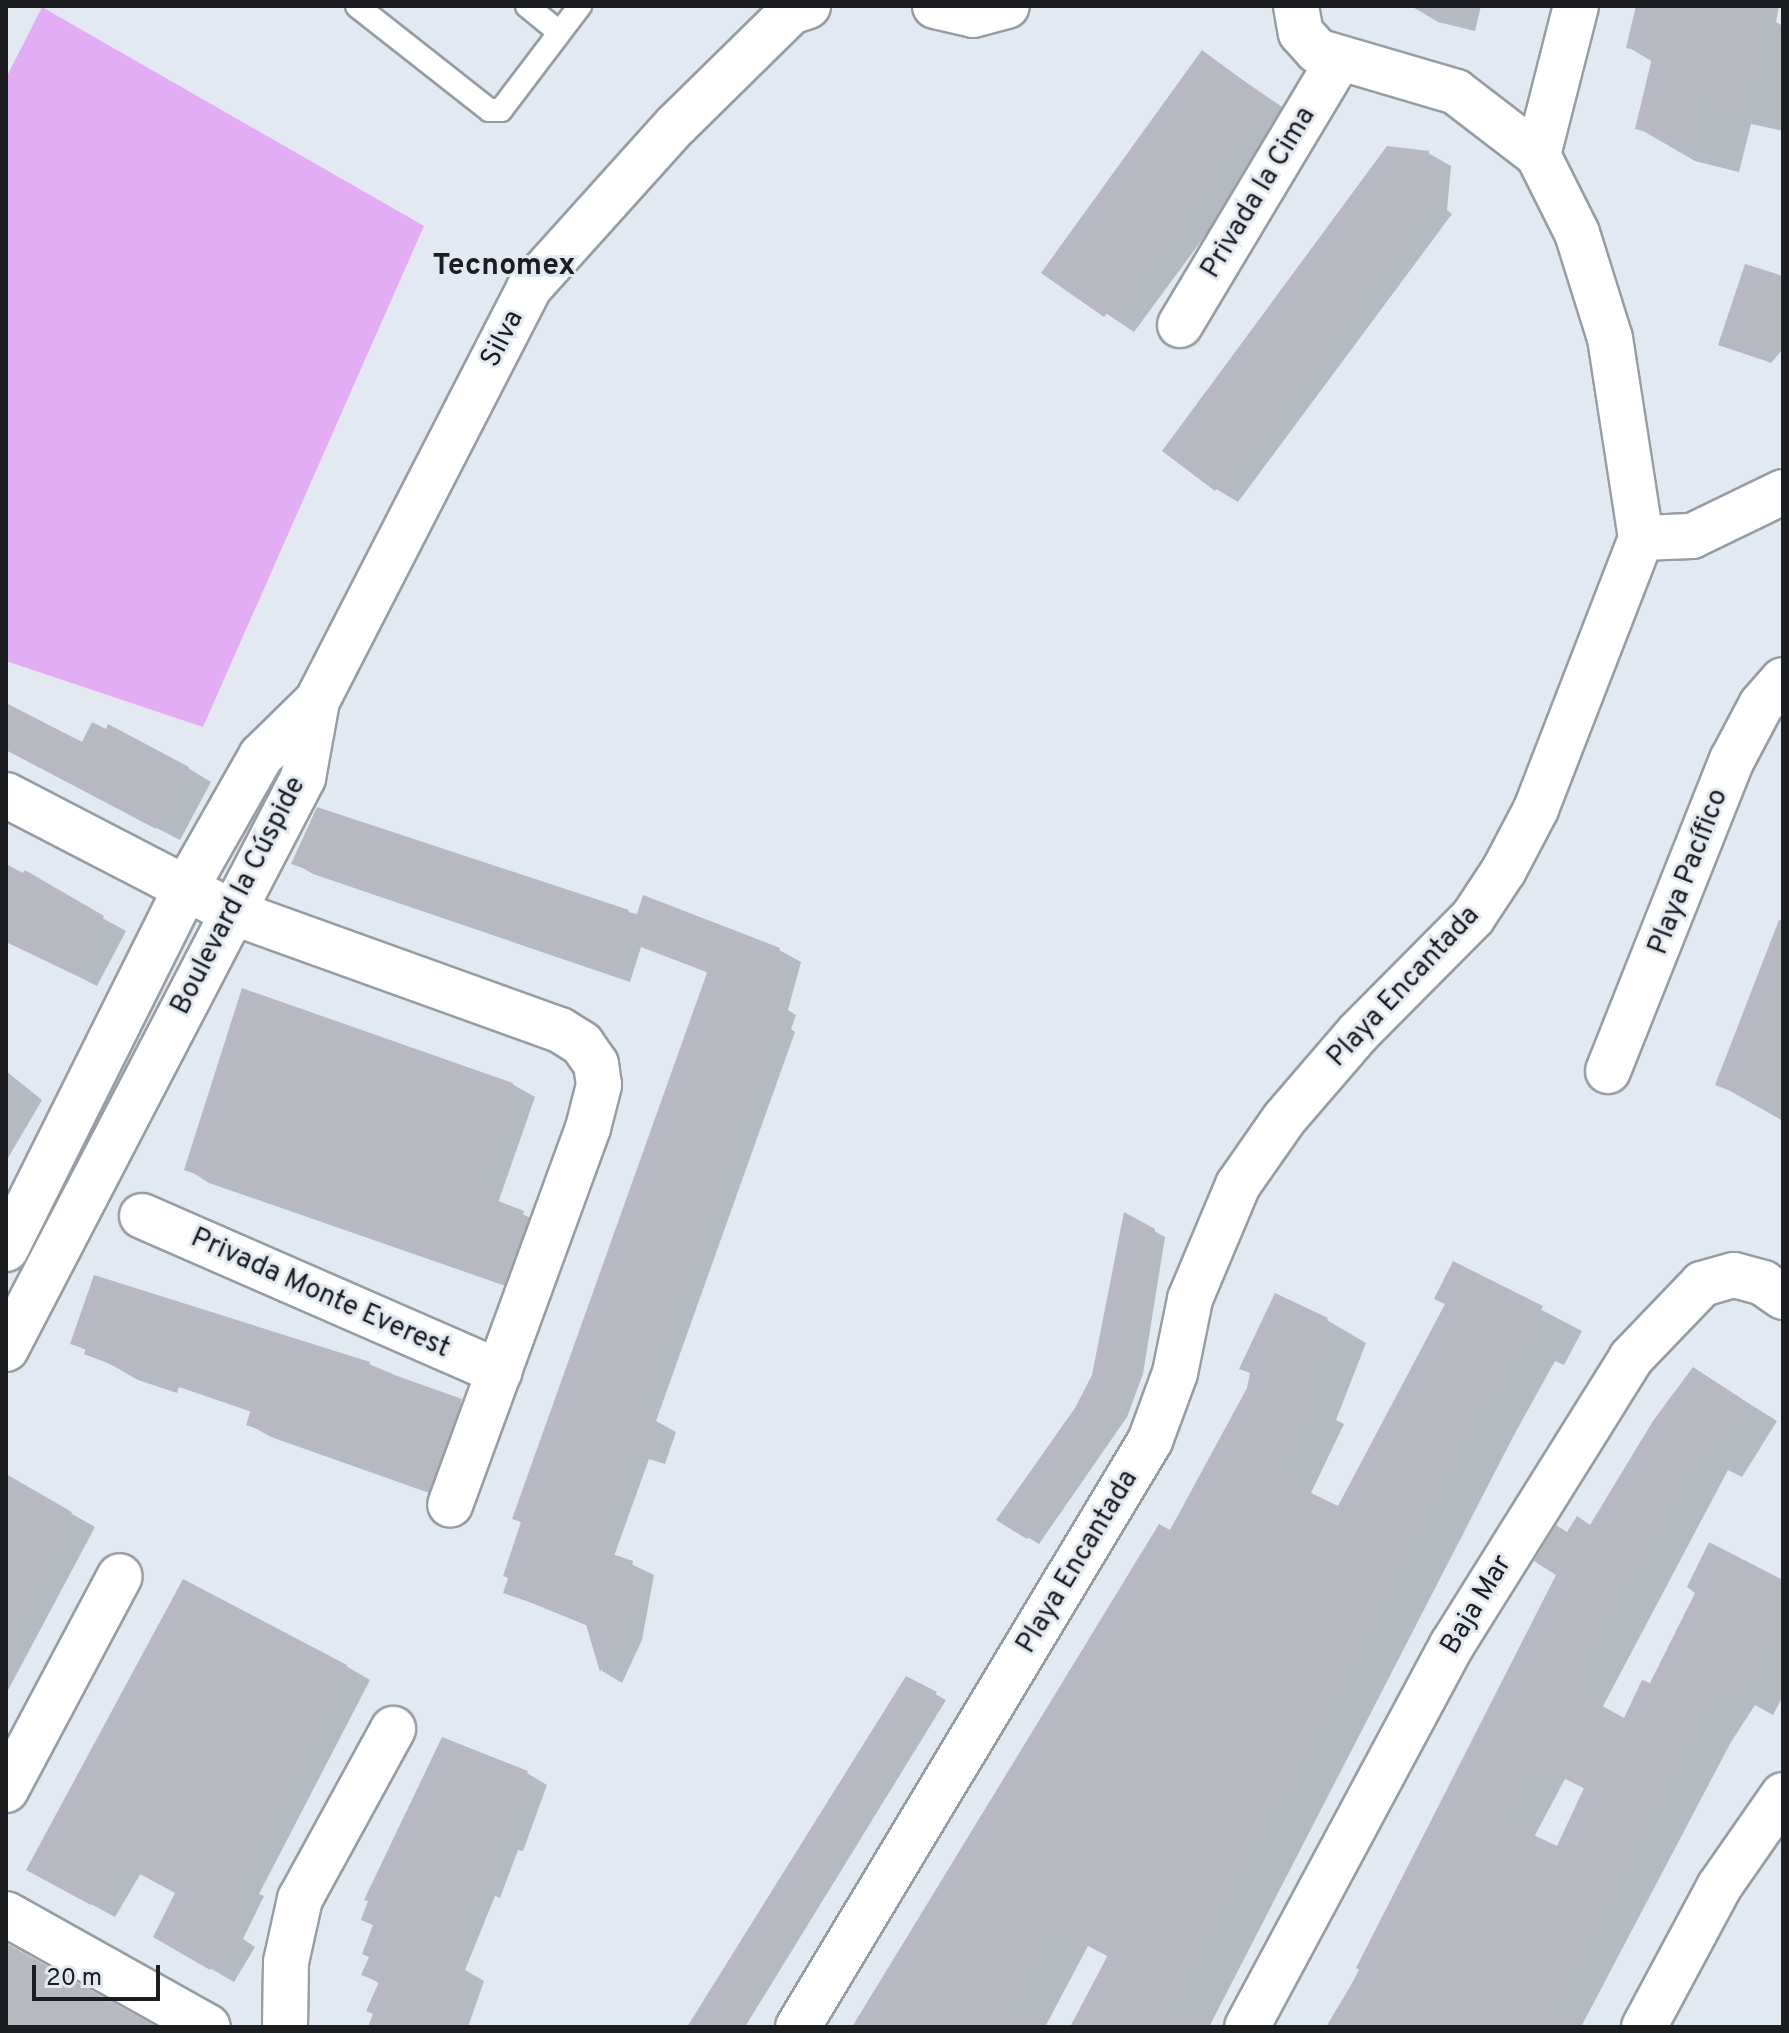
<!DOCTYPE html>
<html>
<head>
<meta charset="utf-8">
<style>
  body { margin:0 }
  #map { position:relative; width:1789px; height:2033px; overflow:hidden; background:#e3e9f0; font-family:Overpass,sans-serif }
  div>[style] { position:absolute }
  .green>* { inset:0; background:#e3adf5 }
  .shadow>* { inset:0; background:#0003 }
  .building>* { inset:0; background:#b8b8c1 }
  .roads { filter:drop-shadow(2px 0 #979da4) drop-shadow(-2px 0 #979da4) drop-shadow(0 2px #979da4) drop-shadow(0 -2px #979da4) }
  .lane>* { height:22px; margin:-11px; padding:0 11px; transform-origin:11px; border-radius:11px; background:#fff }
  .street>* { height:44px; margin:-22px; padding:0 22px; transform-origin:22px; border-radius:22px; background:#fff }
  .secondary>* { height:44px; margin:-22px; padding:0 22px; transform-origin:22px; border-radius:22px; background:#fff }
  span { translate:-50% -50%; white-space:nowrap; text-align:center; line-height:1.15; -webkit-text-stroke:6px #e3e9f0; paint-order:stroke }
  .street-label { font-size:28px; color:#1b1d20 }
  .neighbourhood-label { font-size:30px; color:#1b1d20; font-weight:700 }
  .frame { position:absolute; inset:0; border:8px solid #1b1d20; pointer-events:none }
  .scale { position:absolute; left:32px; top:1965px; width:128px; height:36px; box-sizing:border-box; border:4px solid #1b1d20; border-top:0; padding-left:10px; font-size:24px; line-height:28px; white-space:nowrap; color:#1b1d20; -webkit-text-stroke:6px #e3e9f0; paint-order:stroke }
</style>
</head>
<body>
<div id="map">
  <div class="green">
    <div style="clip-path:polygon(42px 7px,424px 226px,203px 727px,6px 661px,6px 78px)"></div>
  </div>
  <div class="shadow">
    <div style="clip-path:polygon(1411px 6px,1481px 6px,1475px 31px,1438px 22px)"></div>
    <div style="clip-path:polygon(1668px 6px,1779px 6px,1776px 22px,1783px 26px,1783px 131px,1751px 124px,1739px 172px,1695px 161px,1638px 128px,1653px 62px,1628px 47px)"></div>
    <div style="clip-path:polygon(1203px 53px,1294px 115px,1134px 332px,1044px 272px)"></div>
    <div style="clip-path:polygon(1428px 153px,1451px 166px,1447px 210px,1452px 214px,1238px 502px,1216px 489px)"></div>
    <div style="clip-path:polygon(1783px 278px,1783px 349px,1771px 363px,1720px 344px)"></div>
    <div style="clip-path:polygon(6px 705px,83px 745px,188px 768px,211px 782px,180px 840px,6px 750px)"></div>
    <div style="clip-path:polygon(294px 863px,628px 912px,779px 950px,801px 962px,788px 1010px,796px 1015px,791px 1029px,795px 1032px,656px 1421px,676px 1432px,665px 1464px,649px 1459px,614px 1556px,654px 1575px,642px 1640px,622px 1683px,602px 1671px,588px 1626px,505px 1592px,523px 1524px,514px 1518px,709px 973px,641px 947px,630px 982px,313px 874px)"></div>
    <div style="clip-path:polygon(6px 865px,126px 931px,97px 986px,6px 940px)"></div>
    <div style="clip-path:polygon(1783px 918px,1783px 1121px,1718px 1084px)"></div>
    <div style="clip-path:polygon(6px 1071px,42px 1100px,8px 1158px,6px 1157px)"></div>
    <div style="clip-path:polygon(512px 1084px,535px 1097px,498px 1203px,546px 1225px,523px 1292px,209px 1183px,187px 1169px)"></div>
    <div style="clip-path:polygon(1125px 1215px,1165px 1237px,1143px 1374px,1127px 1417px,1039px 1544px,998px 1519px,1077px 1409px,1094px 1376px)"></div>
    <div style="clip-path:polygon(1454px 1264px,1582px 1331px,1564px 1365px,1555px 1361px,1514px 1435px,1209px 2027px,1072px 2027px,1109px 1957px,1088px 1946px,1045px 2027px,854px 2027px,1171px 1532px,1327px 1320px,1366px 1343px,1336px 1420px,1344px 1424px,1310px 1495px,1339px 1509px,1447px 1304px)"></div>
    <div style="clip-path:polygon(73px 1343px,369px 1364px,484px 1413px,452px 1501px,271px 1437px,248px 1424px,252px 1412px,179px 1387px,177px 1393px,138px 1380px)"></div>
    <div style="clip-path:polygon(evenodd,1694px 1369px,1777px 1421px,1742px 1477px,1728px 1470px,1602px 1708px,1625px 1720px,1651px 1686px,1783px 1583px,1783px 1696px,1773px 1715px,1755px 1705px,1731px 1742px,1581px 2027px,1330px 2027px,1559px 1575px,1568px 1534px,1591px 1527px,1694px 1369px,1565px 1779px,1586px 1789px,1558px 1848px,1534px 1837px,1565px 1779px)"></div>
    <div style="clip-path:polygon(9px 1478px,95px 1527px,6px 1694px,6px 1483px)"></div>
    <div style="clip-path:polygon(346px 1666px,370px 1680px,259px 1894px,264px 1896px,243px 1939px,255px 1947px,234px 1982px,155px 1936px,178px 1893px,141px 1873px,115px 1917px,52px 1883px)"></div>
    <div style="clip-path:polygon(906px 1678px,946px 1700px,745px 2027px,689px 2027px)"></div>
    <div style="clip-path:polygon(527px 1773px,547px 1785px,523px 1851px,518px 1850px,500px 1898px,495px 1896px,465px 1970px,484px 1981px,468px 2027px,370px 2027px,380px 1984px,364px 1974px,371px 1957px)"></div>
  </div>
  <div class="building">
    <div style="clip-path:polygon(1636px 6px,1738px 6px,1762px 12px,1740px 103px,1693px 92px,1682px 141px,1635px 129px,1653px 54px,1626px 48px)"></div>
    <div style="clip-path:polygon(1202px 50px,1267px 98px,1104px 317px,1041px 273px)"></div>
    <div style="clip-path:polygon(1387px 146px,1429px 151px,1425px 196px,1430px 200px,1215px 491px,1162px 451px)"></div>
    <div style="clip-path:polygon(1745px 264px,1783px 276px,1783px 338px,1764px 348px,1760px 359px,1718px 345px)"></div>
    <div style="clip-path:polygon(6px 703px,82px 742px,92px 722px,106px 729px,108px 724px,189px 767px,156px 829px,6px 750px)"></div>
    <div style="clip-path:polygon(317px 807px,629px 910px,610px 972px,291px 864px)"></div>
    <div style="clip-path:polygon(6px 864px,23px 873px,25px 870px,104px 916px,73px 974px,6px 942px)"></div>
    <div style="clip-path:polygon(643px 895px,780px 948px,767px 998px,776px 1001px,771px 1016px,775px 1018px,634px 1412px,655px 1418px,644px 1454px,628px 1448px,592px 1547px,633px 1561px,622px 1627px,600px 1672px,585px 1621px,503px 1593px,508px 1578px,503px 1576px,521px 1522px,512px 1519px,708px 970px,628px 942px)"></div>
    <div style="clip-path:polygon(1779px 920px,1783px 921px,1783px 1091px,1760px 1102px,1715px 1085px)"></div>
    <div style="clip-path:polygon(242px 988px,513px 1083px,475px 1192px,524px 1211px,500px 1280px,184px 1170px)"></div>
    <div style="clip-path:polygon(1124px 1212px,1155px 1229px,1132px 1368px,1117px 1411px,1095px 1448px,1027px 1539px,996px 1520px,1075px 1408px,1092px 1375px)"></div>
    <div style="clip-path:polygon(1453px 1261px,1543px 1306px,1523px 1344px,1515px 1340px,1474px 1412px,1154px 2027px,1070px 2027px,1108px 1955px,1047px 1925px,995px 2023px,980px 2016px,974px 2027px,852px 2027px,1159px 1524px,1170px 1530px,1247px 1388px,1250px 1373px,1239px 1369px,1275px 1293px,1328px 1318px,1297px 1395px,1305px 1399px,1270px 1473px,1338px 1506px,1445px 1304px,1434px 1299px)"></div>
    <div style="clip-path:polygon(94px 1275px,370px 1362px,369px 1366px,462px 1399px,429px 1489px,246px 1425px,251px 1409px,156px 1375px,154px 1381px,84px 1354px,86px 1349px,70px 1344px)"></div>
    <div style="clip-path:polygon(evenodd,1693px 1367px,1742px 1399px,1705px 1457px,1691px 1451px,1566px 1686px,1624px 1718px,1642px 1680px,1650px 1683px,1695px 1593px,1687px 1587px,1709px 1542px,1783px 1580px,1783px 1610px,1762px 1650px,1735px 1696px,1718px 1686px,1695px 1721px,1536px 2027px,1326px 2027px,1360px 1970px,1356px 1968px,1556px 1575px,1534px 1561px,1556px 1525px,1567px 1532px,1577px 1516px,1590px 1525px,1653px 1421px,1693px 1367px,1528px 1759px,1584px 1788px,1557px 1846px,1497px 1818px,1528px 1759px)"></div>
    <div style="clip-path:polygon(6px 1474px,72px 1512px,6px 1633px)"></div>
    <div style="clip-path:polygon(183px 1579px,347px 1665px,236px 1878px,241px 1881px,220px 1924px,233px 1931px,210px 1970px,153px 1937px,175px 1893px,116px 1861px,91px 1905px,26px 1870px)"></div>
    <div style="clip-path:polygon(906px 1676px,937px 1692px,801px 1915px,731px 2027px,687px 2027px)"></div>
    <div style="clip-path:polygon(442px 1737px,528px 1771px,503px 1841px,497px 1839px,479px 1888px,474px 1886px,444px 1959px,465px 1967px,442px 2027px,368px 2027px,373px 2014px,366px 2011px,379px 1982px,361px 1975px,369px 1957px,362px 1954px,373px 1925px,361px 1920px,368px 1901px,364px 1900px)"></div>
    <div style="clip-path:polygon(6px 1943px,157px 2027px,6px 2027px)"></div>
  </div>
  <div class="roads">
    <div class="lane">
      <div style="left:357px;top:6px;width:168px;rotate:38.2deg"></div>
      <div style="left:489px;top:110px;width:12px"></div>
      <div style="left:501px;top:110px;width:131px;rotate:-52.8deg"></div>
      <div style="left:527px;top:6px;width:41px;rotate:39.1deg"></div>
    </div>
    <div class="street">
      <div style="left:1296px;top:6px;width:27px;rotate:80deg"></div>
      <div style="left:1301px;top:33px;width:24px;rotate:48deg"></div>
      <div style="left:1317px;top:51px;width:145px;rotate:16.4deg"></div>
      <div style="left:1456px;top:92px;width:103px;rotate:37.5deg"></div>
      <div style="left:1538px;top:155px;width:87px;rotate:63.4deg"></div>
      <div style="left:1577px;top:233px;width:110px;rotate:72.6deg"></div>
      <div style="left:1610px;top:338px;width:202px;rotate:81.2deg"></div>
      <div style="left:1538px;top:155px;width:154px;rotate:-75.7deg"></div>
      <div style="left:1180px;top:325px;width:308px;rotate:-59.1deg"></div>
      <div style="left:6px;top:795px;width:254px;rotate:27.4deg"></div>
      <div style="left:232px;top:912px;width:349px;rotate:19.8deg"></div>
      <div style="left:560px;top:1030px;width:26px;rotate:32deg"></div>
      <div style="left:582px;top:1044px;width:24px;rotate:55deg"></div>
      <div style="left:596px;top:1064px;width:21px;rotate:82deg"></div>
      <div style="left:599px;top:1085px;width:44px;rotate:104.3deg"></div>
      <div style="left:588px;top:1128px;width:401px;rotate:110.1deg"></div>
      <div style="left:1608px;top:1071px;width:335px;rotate:-68.3deg"></div>
      <div style="left:1732px;top:760px;width:62px;rotate:-62.2deg"></div>
      <div style="left:1761px;top:705px;width:33px;rotate:-49deg"></div>
      <div style="left:142px;top:1216px;width:390px;rotate:23.6deg"></div>
      <div style="left:6px;top:1790px;width:242px;rotate:-62deg"></div>
      <div style="left:6px;top:1914px;width:231px;rotate:29.2deg"></div>
      <div style="left:285px;top:2027px;width:65px;rotate:-89.1deg"></div>
      <div style="left:286px;top:1962px;width:65px;rotate:-77.5deg"></div>
      <div style="left:300px;top:1899px;width:194px;rotate:-61.3deg"></div>
    </div>
    <div class="secondary">
      <div style="left:935px;top:6px;width:39px;rotate:13deg"></div>
      <div style="left:973px;top:15px;width:35px;rotate:-15deg"></div>
      <div style="left:6px;top:1249px;width:403px;rotate:-63.5deg"></div>
      <div style="left:186px;top:888px;width:152px;rotate:-60.4deg"></div>
      <div style="left:261px;top:756px;width:78px;rotate:-44.5deg"></div>
      <div style="left:6px;top:1349px;width:644px;rotate:-62.52deg"></div>
      <div style="left:303px;top:778px;width:78px;rotate:-79.7deg"></div>
      <div style="left:317px;top:701px;width:464px;rotate:-62.8deg"></div>
      <div style="left:529px;top:288px;width:219px;rotate:-48deg"></div>
      <div style="left:676px;top:125px;width:161px;rotate:-44.5deg"></div>
      <div style="left:791px;top:12px;width:18px;rotate:-19deg"></div>
      <div style="left:798px;top:2027px;width:684px;rotate:-59.01deg"></div>
      <div style="left:1150px;top:1441px;width:72px;rotate:-69.8deg"></div>
      <div style="left:1175px;top:1373px;width:76px;rotate:-78.5deg"></div>
      <div style="left:1190px;top:1299px;width:124px;rotate:-67.2deg"></div>
      <div style="left:1238px;top:1185px;width:80px;rotate:-55.1deg"></div>
      <div style="left:1284px;top:1119px;width:113px;rotate:-49.3deg"></div>
      <div style="left:1358px;top:1033px;width:163px;rotate:-45.2deg"></div>
      <div style="left:1473px;top:917px;width:56px;rotate:-56.6deg"></div>
      <div style="left:1504px;top:870px;width:69px;rotate:-62.3deg"></div>
      <div style="left:1536px;top:809px;width:291px;rotate:-68.8deg"></div>
      <div style="left:1641px;top:538px;width:51px;rotate:-2.2deg"></div>
      <div style="left:1692px;top:536px;width:101px;rotate:-25.8deg"></div>
      <div style="left:1247px;top:2027px;width:434px;rotate:-61.8deg"></div>
      <div style="left:1452px;top:1645px;width:338px;rotate:-58deg"></div>
      <div style="left:1631px;top:1358px;width:103px;rotate:-46.2deg"></div>
      <div style="left:1702px;top:1284px;width:33px;rotate:-16deg"></div>
      <div style="left:1734px;top:1275px;width:30px;rotate:15deg"></div>
      <div style="left:1763px;top:1283px;width:24px;rotate:35deg"></div>
      <div style="left:1644px;top:2027px;width:159px;rotate:-61.8deg"></div>
      <div style="left:1719px;top:1887px;width:112px;rotate:-55.2deg"></div>
    </div>
  </div>
  <div class="street-label">
    <span style="left:1259px;top:193px;rotate:-59deg">Privada la Cima</span>
    <span style="left:503px;top:339px;rotate:-63deg">Silva</span>
    <span style="left:1689px;top:872px;rotate:-69deg">Playa Pacífico</span>
    <span style="left:239px;top:896px;rotate:-63deg">Boulevard la Cúspide</span>
    <span style="left:1404px;top:987px;rotate:-47deg">Playa Encantada</span>
    <span style="left:320px;top:1294px;rotate:24deg">Privada Monte Everest</span>
    <span style="left:1078px;top:1562px;rotate:-59deg">Playa Encantada</span>
    <span style="left:1477px;top:1605px;rotate:-59deg">Baja Mar</span>
  </div>
  <div class="neighbourhood-label">
    <span style="left:504px;top:267px">Tecnomex</span>
  </div>
  <div class="frame"></div>
  <div class="scale">20 m</div>
</div>
</body>
</html>
